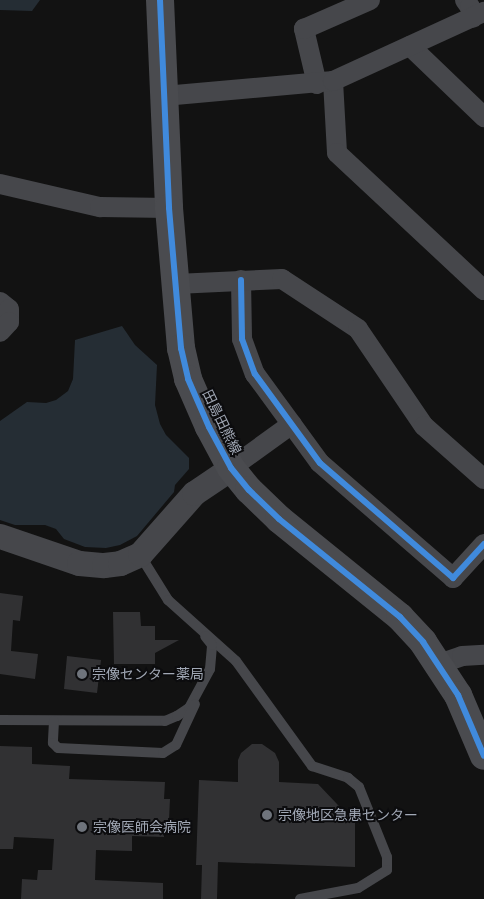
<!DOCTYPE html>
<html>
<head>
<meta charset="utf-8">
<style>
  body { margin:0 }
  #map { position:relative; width:484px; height:899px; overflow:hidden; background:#121212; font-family:"Asap Condensed","Noto Sans JP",sans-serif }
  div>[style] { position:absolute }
  .water>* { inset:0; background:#252d34 }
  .building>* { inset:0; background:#313133 }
  .service>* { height:10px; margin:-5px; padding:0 5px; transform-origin:5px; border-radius:5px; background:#46474b }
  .minor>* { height:20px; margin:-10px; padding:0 10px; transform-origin:10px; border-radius:10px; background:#46474b }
  .tertiary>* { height:25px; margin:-12.5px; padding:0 12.5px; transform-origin:12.5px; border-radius:12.5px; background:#46474b }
  .secondary>* { height:28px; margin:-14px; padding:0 14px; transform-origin:14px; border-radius:14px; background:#4a4b4f }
  .cycleway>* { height:6px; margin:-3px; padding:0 3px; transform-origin:3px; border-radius:3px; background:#408adc }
  .dots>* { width:14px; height:14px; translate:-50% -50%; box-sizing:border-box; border:2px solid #0c0c0e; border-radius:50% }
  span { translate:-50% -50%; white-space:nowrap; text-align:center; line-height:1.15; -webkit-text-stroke:4px #0c0c0e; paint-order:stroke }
  .street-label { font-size:14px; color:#a1a8b5 }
  .poi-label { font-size:14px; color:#a1a8b5 }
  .left { translate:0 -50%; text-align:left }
</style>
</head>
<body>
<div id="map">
  <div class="water">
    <div style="clip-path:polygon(0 0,40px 0,32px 11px,0 10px)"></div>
    <div style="clip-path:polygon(122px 326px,135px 345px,157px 365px,155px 405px,160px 424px,166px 435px,189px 458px,189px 469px,175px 485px,174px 492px,137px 536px,120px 545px,106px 548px,85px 547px,64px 539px,56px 529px,45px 525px,15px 525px,0 520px,0 421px,27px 402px,46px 403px,56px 400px,68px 391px,73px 379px,75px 340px)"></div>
  </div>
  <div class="building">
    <div style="clip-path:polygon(0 593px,23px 596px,20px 621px,13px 620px,11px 651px,38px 654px,35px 679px,0 674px)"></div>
    <div style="clip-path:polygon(113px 612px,140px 612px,141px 626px,155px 626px,155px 640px,179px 640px,155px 653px,155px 664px,114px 664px)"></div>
    <div style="clip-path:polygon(67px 656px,101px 660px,97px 693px,64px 689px)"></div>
    <div style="clip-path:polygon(252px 744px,262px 744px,275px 753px,279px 762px,279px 782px,318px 784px,355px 823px,355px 867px,218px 862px,217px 899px,201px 899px,202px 865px,196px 865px,199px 780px,238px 782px,238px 760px,241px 753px)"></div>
    <div style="clip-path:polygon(0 746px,32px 747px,32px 764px,70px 766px,69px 779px,165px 782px,164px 799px,170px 799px,169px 820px,165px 820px,164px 837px,132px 836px,132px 851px,96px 850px,95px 880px,163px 883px,163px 899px,21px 899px,22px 879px,37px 880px,38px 870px,52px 870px,54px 839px,14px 837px,13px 849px,0 849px)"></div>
  </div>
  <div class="service">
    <div style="left:140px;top:555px;width:53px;rotate:58.1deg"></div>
    <div style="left:168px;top:600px;width:91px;rotate:41.9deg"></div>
    <div style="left:236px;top:661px;width:130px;rotate:54.1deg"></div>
    <div style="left:312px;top:766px;width:38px;rotate:18deg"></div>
    <div style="left:348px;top:778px;width:14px;rotate:39deg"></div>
    <div style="left:359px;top:787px;width:75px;rotate:68.2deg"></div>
    <div style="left:387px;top:857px;width:13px;rotate:90deg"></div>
    <div style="left:387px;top:870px;width:34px;rotate:148deg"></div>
    <div style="left:358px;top:888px;width:59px;rotate:169.3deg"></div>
    <div style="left:0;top:720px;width:165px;rotate:0.3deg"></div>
    <div style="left:165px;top:721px;width:13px;rotate:-23deg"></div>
    <div style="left:177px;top:716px;width:14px;rotate:-34deg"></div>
    <div style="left:189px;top:708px;width:44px;rotate:-61.7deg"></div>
    <div style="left:210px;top:669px;width:24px;rotate:-85deg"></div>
    <div style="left:212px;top:645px;width:11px;rotate:-128deg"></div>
    <div style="left:54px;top:721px;width:22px;rotate:93deg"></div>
    <div style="left:53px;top:743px;width:7px;rotate:45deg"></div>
    <div style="left:58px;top:748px;width:105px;rotate:2.7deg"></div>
    <div style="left:163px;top:753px;width:15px;rotate:-32deg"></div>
    <div style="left:176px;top:745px;width:45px;rotate:-65.1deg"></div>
  </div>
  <div class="minor">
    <div style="left:465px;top:0;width:9px;rotate:54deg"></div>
    <div style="left:470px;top:7px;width:11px;rotate:75deg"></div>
    <div style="left:410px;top:46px;width:103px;rotate:43.8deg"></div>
    <div style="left:333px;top:81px;width:72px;rotate:86.8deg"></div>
    <div style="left:337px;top:153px;width:201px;rotate:43deg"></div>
    <div style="left:317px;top:84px;width:57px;rotate:-103.3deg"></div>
    <div style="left:304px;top:29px;width:72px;rotate:-23.7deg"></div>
    <div style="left:164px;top:96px;width:170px;rotate:-5.1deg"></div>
    <div style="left:333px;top:81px;width:166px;rotate:-24.6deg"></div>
    <div style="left:0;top:184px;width:103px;rotate:13deg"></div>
    <div style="left:100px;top:207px;width:69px;rotate:0.8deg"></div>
    <div style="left:241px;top:280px;width:59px;rotate:89deg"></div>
    <div style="left:242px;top:339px;width:37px;rotate:70deg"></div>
    <div style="left:255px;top:374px;width:110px;rotate:53.9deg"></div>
    <div style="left:320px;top:463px;width:176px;rotate:40.8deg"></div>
    <div style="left:453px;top:578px;width:46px;rotate:-47.6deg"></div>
    <div style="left:176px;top:284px;width:106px;rotate:-2.7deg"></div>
    <div style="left:282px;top:279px;width:91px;rotate:33.3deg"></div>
    <div style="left:358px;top:329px;width:117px;rotate:55.8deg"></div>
    <div style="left:424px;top:426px;width:80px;rotate:41.5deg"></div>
    <div style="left:0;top:302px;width:11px;rotate:38deg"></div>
    <div style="left:9px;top:309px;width:13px;rotate:90deg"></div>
    <div style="left:9px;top:322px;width:13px;rotate:132deg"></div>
    <div style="left:231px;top:468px;width:75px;rotate:-35.8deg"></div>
    <div style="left:439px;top:664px;width:24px;rotate:-19deg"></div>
    <div style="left:462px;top:656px;width:22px;rotate:-3deg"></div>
  </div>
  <div class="tertiary">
    <div style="left:0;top:536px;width:83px;rotate:18.9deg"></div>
    <div style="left:79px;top:563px;width:25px;rotate:5deg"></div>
    <div style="left:104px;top:565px;width:16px;rotate:-7deg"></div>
    <div style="left:120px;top:563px;width:22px;rotate:-24deg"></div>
    <div style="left:140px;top:554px;width:81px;rotate:-48.5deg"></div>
    <div style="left:194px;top:493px;width:45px;rotate:-34deg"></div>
  </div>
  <div class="secondary">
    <div style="left:160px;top:0;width:208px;rotate:87.5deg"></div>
    <div style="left:169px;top:208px;width:141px;rotate:85.1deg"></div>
    <div style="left:181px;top:348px;width:32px;rotate:77deg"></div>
    <div style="left:188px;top:379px;width:52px;rotate:66.4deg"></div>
    <div style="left:209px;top:427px;width:47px;rotate:61.8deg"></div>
    <div style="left:231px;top:468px;width:28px;rotate:51deg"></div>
    <div style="left:249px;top:490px;width:42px;rotate:44deg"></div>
    <div style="left:279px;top:519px;width:156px;rotate:39deg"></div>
    <div style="left:400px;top:617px;width:34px;rotate:47deg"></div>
    <div style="left:423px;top:642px;width:64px;rotate:56.6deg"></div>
    <div style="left:458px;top:695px;width:66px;rotate:66.9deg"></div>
  </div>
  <div class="cycleway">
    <div style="left:160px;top:0;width:208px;rotate:87.5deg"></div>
    <div style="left:169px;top:208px;width:141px;rotate:85.1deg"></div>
    <div style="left:181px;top:348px;width:32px;rotate:77deg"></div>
    <div style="left:188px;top:379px;width:52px;rotate:66.4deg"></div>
    <div style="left:209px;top:427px;width:47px;rotate:61.8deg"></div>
    <div style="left:231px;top:468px;width:28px;rotate:51deg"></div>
    <div style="left:249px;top:490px;width:42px;rotate:44deg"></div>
    <div style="left:279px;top:519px;width:156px;rotate:39deg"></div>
    <div style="left:400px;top:617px;width:34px;rotate:47deg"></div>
    <div style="left:423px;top:642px;width:64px;rotate:56.6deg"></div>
    <div style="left:458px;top:695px;width:66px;rotate:66.9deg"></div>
    <div style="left:241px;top:280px;width:59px;rotate:89deg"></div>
    <div style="left:242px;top:339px;width:37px;rotate:70deg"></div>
    <div style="left:255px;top:374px;width:110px;rotate:53.9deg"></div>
    <div style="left:320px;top:463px;width:176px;rotate:40.8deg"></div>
    <div style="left:453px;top:578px;width:46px;rotate:-47.6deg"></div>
  </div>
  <div class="dots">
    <div style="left:82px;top:674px;background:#6f747c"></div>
    <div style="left:267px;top:815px;background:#6f747c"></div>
    <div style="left:82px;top:827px;background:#6f747c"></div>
  </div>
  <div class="street-label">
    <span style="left:222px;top:422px;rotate:64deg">田島田熊線</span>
  </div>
  <div class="poi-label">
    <span class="left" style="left:92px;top:674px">宗像センター薬局</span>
    <span class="left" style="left:278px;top:815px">宗像地区急患センター</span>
    <span class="left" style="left:93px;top:827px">宗像医師会病院</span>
  </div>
</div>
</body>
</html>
